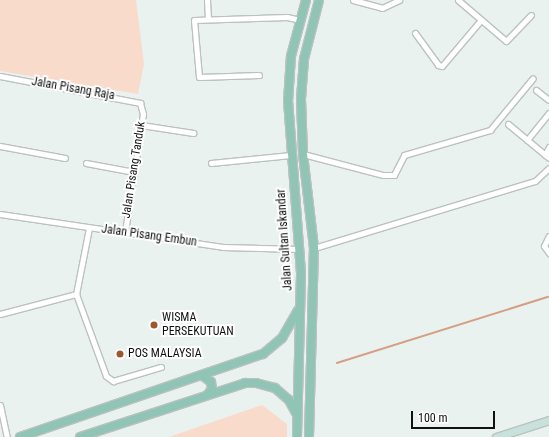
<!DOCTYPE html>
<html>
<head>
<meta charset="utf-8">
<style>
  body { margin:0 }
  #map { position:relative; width:549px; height:437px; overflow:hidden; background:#eaf2ef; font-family:"Roboto Condensed",sans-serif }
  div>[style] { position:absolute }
  .green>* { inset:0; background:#f9dbcb }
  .stream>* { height:1.5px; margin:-0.75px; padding:0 0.75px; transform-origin:0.75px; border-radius:0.75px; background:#d4a084 }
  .roads { filter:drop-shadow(1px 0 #bbc2c0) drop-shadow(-1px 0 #bbc2c0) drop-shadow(0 1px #bbc2c0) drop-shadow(0 -1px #bbc2c0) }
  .street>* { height:5px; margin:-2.5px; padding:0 2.5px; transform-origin:2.5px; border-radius:2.5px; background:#fff }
  .secondary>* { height:7px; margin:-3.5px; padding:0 3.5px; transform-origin:3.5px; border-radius:3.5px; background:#c8e1da }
  .primary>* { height:8px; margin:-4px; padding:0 4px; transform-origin:4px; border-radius:4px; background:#90c4b5 }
  .dots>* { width:11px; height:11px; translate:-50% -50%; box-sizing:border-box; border:2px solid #fff; border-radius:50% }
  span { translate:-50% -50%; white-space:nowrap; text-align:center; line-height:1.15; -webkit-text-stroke:4px #fff; paint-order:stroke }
  .street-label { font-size:12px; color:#0f1211 }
  .poi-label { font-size:12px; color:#0f1211 }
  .left { translate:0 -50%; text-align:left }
  .scale { position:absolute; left:411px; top:411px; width:84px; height:18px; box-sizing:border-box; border:2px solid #0f1211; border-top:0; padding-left:5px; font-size:12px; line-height:14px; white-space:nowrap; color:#0f1211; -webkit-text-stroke:3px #fff; paint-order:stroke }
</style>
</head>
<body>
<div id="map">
  <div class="green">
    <div style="clip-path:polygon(0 0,136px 0,144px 64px,138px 94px,0 71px)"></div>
    <div style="clip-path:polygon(262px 405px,287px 424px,287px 437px,169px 437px)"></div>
  </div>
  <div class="stream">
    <div style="left:337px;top:363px;width:221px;rotate:-17.4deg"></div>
  </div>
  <div class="roads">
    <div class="street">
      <div style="left:207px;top:0;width:18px;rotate:87deg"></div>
      <div style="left:353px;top:0;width:30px;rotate:15deg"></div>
      <div style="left:382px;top:8px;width:19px;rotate:-25deg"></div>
      <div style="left:458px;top:0;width:63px;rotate:40.5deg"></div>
      <div style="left:506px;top:41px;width:36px;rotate:-46deg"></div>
      <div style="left:415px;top:33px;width:39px;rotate:54deg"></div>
      <div style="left:438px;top:65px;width:4px;rotate:14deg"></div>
      <div style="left:442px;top:66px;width:60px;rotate:-49.7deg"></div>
      <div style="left:259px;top:75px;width:60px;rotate:178.1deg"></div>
      <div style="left:199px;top:77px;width:57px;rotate:-95deg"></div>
      <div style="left:194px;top:20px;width:93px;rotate:-1.8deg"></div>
      <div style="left:287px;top:17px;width:13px;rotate:13deg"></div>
      <div style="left:0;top:76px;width:143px;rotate:10.9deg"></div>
      <div style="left:140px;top:103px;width:11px;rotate:75deg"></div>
      <div style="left:143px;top:114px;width:119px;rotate:98.7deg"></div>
      <div style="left:536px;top:90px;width:16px;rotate:38deg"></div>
      <div style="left:508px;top:124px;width:53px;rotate:39.7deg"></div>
      <div style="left:141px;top:125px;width:53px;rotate:8.7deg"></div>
      <div style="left:527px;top:140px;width:35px;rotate:-51deg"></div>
      <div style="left:0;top:146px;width:66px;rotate:10.5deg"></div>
      <div style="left:303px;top:154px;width:83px;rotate:14.7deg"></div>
      <div style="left:383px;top:175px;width:11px"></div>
      <div style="left:394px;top:175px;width:22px;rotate:-63deg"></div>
      <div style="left:404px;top:155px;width:90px;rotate:-16.2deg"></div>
      <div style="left:490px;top:130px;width:67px;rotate:-50.4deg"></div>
      <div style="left:545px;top:155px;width:9px;rotate:-63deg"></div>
      <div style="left:86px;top:163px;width:49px;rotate:10.6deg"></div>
      <div style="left:211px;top:163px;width:80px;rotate:-5.7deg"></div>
      <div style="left:0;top:214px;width:225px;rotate:8.4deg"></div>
      <div style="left:223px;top:247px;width:77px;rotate:1.5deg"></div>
      <div style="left:89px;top:228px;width:67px;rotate:101.1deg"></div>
      <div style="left:76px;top:294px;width:87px;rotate:69.9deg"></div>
      <div style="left:106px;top:376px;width:9px;rotate:36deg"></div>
      <div style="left:113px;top:381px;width:50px;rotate:-16.3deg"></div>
      <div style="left:549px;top:236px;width:11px;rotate:117deg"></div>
      <div style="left:544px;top:246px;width:9px;rotate:54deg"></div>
      <div style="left:314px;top:248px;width:231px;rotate:-16.9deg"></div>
      <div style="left:535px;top:181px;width:19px;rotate:-43deg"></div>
      <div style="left:0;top:314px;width:79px;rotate:-14.7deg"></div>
      <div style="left:0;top:405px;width:33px;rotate:78deg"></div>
    </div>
    <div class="secondary">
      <div style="left:496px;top:437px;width:56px;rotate:-17.8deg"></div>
    </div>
    <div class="primary">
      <div style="left:203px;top:376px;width:10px;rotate:37deg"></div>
      <div style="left:211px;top:382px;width:7px;rotate:82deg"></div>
      <div style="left:212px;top:389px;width:6px;rotate:129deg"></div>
      <div style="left:20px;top:437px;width:257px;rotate:-18.9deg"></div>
      <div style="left:263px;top:354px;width:25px;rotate:-40deg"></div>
      <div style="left:282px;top:338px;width:32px;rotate:-60deg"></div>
      <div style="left:80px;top:437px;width:174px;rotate:-18.1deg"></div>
      <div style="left:245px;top:383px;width:11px"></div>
      <div style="left:256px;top:383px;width:20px;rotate:15deg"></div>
      <div style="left:275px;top:388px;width:18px;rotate:41deg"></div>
      <div style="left:289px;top:400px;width:15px;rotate:62deg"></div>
      <div style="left:297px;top:437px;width:164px;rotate:-88.6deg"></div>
      <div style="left:301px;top:273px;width:171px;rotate:-94.3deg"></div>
      <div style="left:288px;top:102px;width:46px;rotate:-86.3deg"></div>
      <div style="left:291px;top:56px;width:58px;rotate:-75deg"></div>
      <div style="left:309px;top:437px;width:189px;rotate:-88.5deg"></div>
      <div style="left:314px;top:248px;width:95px;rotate:-96.7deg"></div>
      <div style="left:303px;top:154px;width:55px;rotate:-92.1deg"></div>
      <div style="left:301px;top:99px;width:40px;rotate:-85.7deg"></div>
      <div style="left:304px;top:59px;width:61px;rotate:-75.7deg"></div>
    </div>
  </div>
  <div class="dots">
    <div style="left:154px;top:325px;background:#9d572e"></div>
    <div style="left:120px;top:354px;background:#9d572e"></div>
  </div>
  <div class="street-label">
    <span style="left:73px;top:89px;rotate:10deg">Jalan Pisang Raja</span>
    <span style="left:134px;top:170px;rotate:-81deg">Jalan Pisang Tanduk</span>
    <span style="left:149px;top:236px;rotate:8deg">Jalan Pisang Embun</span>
    <span style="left:285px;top:240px;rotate:-94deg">Jalan Sultan Iskandar</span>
  </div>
  <div class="poi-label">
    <span class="left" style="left:162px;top:325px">WISMA<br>PERSEKUTUAN</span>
    <span class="left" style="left:128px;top:354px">POS MALAYSIA</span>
  </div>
  <div class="scale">100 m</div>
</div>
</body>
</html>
